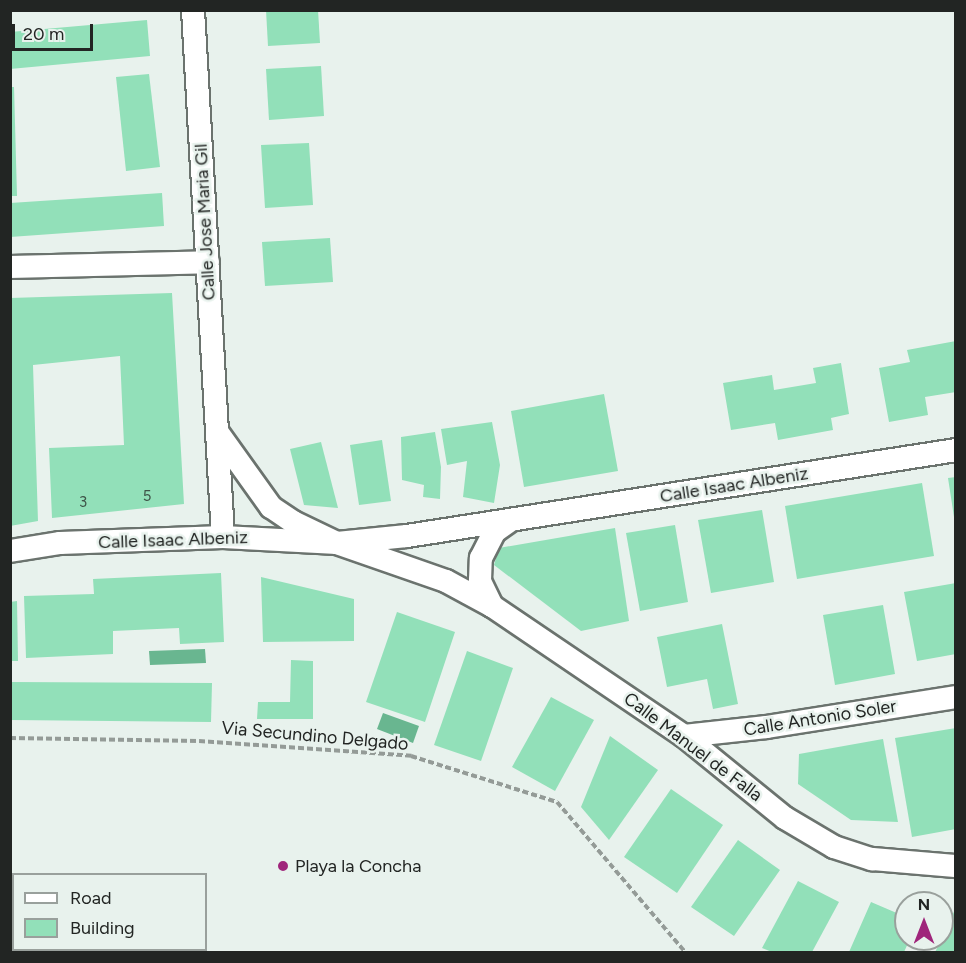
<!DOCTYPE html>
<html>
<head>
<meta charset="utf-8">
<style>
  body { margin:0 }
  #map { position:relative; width:966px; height:963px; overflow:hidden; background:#e8f2ed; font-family:Figtree,sans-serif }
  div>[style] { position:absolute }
  .water>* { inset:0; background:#69b690 }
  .building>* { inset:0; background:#92e0b9 }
  .path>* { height:4px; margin-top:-2px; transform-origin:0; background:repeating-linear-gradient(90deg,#949b97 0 6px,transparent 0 9px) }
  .roads { filter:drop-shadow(2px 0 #6b736e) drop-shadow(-2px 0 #6b736e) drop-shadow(0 2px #6b736e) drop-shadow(0 -2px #6b736e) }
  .minor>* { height:22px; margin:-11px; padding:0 11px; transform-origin:11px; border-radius:11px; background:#fff }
  .dots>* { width:16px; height:16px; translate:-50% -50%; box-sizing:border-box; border:3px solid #e8f2ed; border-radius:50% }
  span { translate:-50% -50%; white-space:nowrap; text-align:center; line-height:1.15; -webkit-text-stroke:5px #e8f2ed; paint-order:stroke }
  .number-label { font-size:15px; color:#3e5448 }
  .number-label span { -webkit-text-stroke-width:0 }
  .street-label { font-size:18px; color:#222523 }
  .poi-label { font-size:18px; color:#222523 }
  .left { translate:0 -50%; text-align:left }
  .frame { position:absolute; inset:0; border:12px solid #222523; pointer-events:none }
  .legend { position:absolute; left:12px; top:873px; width:195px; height:78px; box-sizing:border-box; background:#e8f2ed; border:2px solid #99a09c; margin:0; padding:8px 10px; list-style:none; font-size:18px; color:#222523 }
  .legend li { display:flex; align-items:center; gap:12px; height:30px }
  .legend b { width:30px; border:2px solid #99a09c }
  .north { position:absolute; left:894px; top:891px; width:60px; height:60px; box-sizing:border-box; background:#e8f2ed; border:2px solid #99a09c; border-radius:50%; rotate:0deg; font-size:16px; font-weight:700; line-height:24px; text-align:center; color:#222523 }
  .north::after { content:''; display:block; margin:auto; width:21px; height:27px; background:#9f257b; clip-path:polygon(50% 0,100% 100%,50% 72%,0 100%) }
  .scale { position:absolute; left:12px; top:24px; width:81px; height:27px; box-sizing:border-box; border:3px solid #222523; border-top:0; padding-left:8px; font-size:18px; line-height:21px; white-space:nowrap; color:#222523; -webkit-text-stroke:4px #e8f2ed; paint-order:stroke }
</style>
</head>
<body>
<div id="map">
  <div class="water">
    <div style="clip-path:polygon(205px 649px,206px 663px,150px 665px,149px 651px)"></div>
    <div style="clip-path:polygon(383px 713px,419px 726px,413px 743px,377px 729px)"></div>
  </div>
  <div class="building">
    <div style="clip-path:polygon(266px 10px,318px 10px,320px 43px,268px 46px)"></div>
    <div style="clip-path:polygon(147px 20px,150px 56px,10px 69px,10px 32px)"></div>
    <div style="clip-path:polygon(321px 66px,324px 116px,269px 120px,266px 69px)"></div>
    <div style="clip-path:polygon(149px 74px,160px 167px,126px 171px,116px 77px)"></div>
    <div style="clip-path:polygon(10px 87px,14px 87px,17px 196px,10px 196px)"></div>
    <div style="clip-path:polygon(309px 143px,313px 205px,265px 208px,261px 145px)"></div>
    <div style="clip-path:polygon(162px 193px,164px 226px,10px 237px,10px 203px)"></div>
    <div style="clip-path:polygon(330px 238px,333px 282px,265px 286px,262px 242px)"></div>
    <div style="clip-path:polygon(172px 293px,184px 504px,52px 518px,49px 448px,124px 445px,120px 356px,33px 365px,38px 521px,10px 526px,10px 298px)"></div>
    <div style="clip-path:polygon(956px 341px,956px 392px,925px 397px,928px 415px,889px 422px,879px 368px,910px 362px,907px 350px)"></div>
    <div style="clip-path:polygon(841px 363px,849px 414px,831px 418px,833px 430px,778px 440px,775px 423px,731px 430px,723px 383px,772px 375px,774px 390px,816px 383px,813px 368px)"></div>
    <div style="clip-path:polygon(604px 394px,618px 471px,524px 487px,511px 411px)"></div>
    <div style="clip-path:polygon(492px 422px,500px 465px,494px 503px,463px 497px,467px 461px,447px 465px,441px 429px)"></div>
    <div style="clip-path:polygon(435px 432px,441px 467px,440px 499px,423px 497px,424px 485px,402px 480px,401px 437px)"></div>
    <div style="clip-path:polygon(382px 440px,391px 501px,359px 505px,350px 445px)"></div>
    <div style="clip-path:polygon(321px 442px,338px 508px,304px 505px,290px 449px)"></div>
    <div style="clip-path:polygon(956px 477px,956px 517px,954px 517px,948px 478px)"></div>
    <div style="clip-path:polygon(922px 483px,934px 556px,797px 579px,785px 506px)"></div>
    <div style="clip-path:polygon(762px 510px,774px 582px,711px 593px,698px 520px)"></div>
    <div style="clip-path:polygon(675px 525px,688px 602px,640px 611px,626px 533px)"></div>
    <div style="clip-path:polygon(615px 528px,629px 621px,581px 631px,494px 565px,499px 548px)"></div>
    <div style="clip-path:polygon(221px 573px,224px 642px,180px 644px,179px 628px,113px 631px,113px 654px,26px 658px,24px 596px,94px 594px,93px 579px)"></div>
    <div style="clip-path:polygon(261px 577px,354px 599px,354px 641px,263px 642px)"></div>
    <div style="clip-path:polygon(956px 583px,956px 654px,917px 661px,904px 592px)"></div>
    <div style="clip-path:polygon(17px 601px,18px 661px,10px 661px,10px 602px)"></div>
    <div style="clip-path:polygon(883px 605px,895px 674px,835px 685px,823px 615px)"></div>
    <div style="clip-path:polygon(397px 612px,455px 632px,425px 722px,366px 702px)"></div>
    <div style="clip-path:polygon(722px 624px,738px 704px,713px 709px,707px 679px,667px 687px,657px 637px)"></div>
    <div style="clip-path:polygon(467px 651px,513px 668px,481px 761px,434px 745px)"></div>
    <div style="clip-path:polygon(291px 660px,313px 661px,313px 719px,257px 719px,258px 702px,290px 702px)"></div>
    <div style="clip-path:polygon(10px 682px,212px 683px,211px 722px,10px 720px)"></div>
    <div style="clip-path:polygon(551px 697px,594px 720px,555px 791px,512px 767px)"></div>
    <div style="clip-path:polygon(956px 728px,956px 829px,912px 837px,895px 738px)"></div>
    <div style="clip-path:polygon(610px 736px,658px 770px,609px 840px,581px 807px)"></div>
    <div style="clip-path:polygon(883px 739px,898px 822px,851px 820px,798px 784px,799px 754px)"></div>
    <div style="clip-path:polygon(671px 789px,723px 825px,677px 893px,624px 857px)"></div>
    <div style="clip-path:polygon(738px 840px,780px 870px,734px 936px,691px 907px)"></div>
    <div style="clip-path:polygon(798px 881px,839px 902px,812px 952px,772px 952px,762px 948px)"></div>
    <div style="clip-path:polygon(871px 902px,906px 917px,906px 939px,910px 939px,904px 952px,849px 952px)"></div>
    <div style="clip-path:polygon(956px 907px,956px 952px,935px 952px,942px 939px)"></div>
  </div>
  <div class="path">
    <div style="left:10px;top:738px;width:189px;rotate:0.9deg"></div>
    <div style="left:199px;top:741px;width:213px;rotate:4deg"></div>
    <div style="left:411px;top:756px;width:153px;rotate:17.5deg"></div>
    <div style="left:557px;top:802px;width:197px;rotate:49.5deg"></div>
  </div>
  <div class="roads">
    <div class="minor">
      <div style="left:193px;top:10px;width:528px;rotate:86.74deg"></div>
      <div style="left:10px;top:267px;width:198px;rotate:-1.4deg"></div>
      <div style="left:218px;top:433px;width:91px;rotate:54.4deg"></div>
      <div style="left:271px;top:507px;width:27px;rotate:34deg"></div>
      <div style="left:293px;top:522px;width:49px;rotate:25.5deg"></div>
      <div style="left:337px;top:543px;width:115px;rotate:19.2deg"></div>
      <div style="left:446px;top:581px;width:52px;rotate:28.5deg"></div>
      <div style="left:492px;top:606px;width:232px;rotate:34.1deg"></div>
      <div style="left:684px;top:736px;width:130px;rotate:39.1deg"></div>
      <div style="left:785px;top:818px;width:57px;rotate:30.6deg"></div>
      <div style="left:834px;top:847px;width:40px;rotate:18deg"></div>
      <div style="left:872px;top:859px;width:84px;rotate:4.8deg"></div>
      <div style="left:10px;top:551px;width:51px;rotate:-9.1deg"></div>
      <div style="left:60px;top:543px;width:163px;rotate:-2.1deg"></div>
      <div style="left:223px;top:537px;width:114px;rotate:3deg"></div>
      <div style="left:337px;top:543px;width:70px;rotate:-5.7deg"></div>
      <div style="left:407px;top:536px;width:556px;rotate:-8.9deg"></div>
      <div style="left:492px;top:606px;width:28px;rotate:-116deg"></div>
      <div style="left:480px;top:581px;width:23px;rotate:-88deg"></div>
      <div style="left:481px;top:558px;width:29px;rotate:-63deg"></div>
      <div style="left:494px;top:532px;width:19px;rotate:-35deg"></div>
      <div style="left:684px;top:736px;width:83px;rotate:-6.2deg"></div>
      <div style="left:767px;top:727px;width:191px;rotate:-9deg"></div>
    </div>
  </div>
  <div class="dots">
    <div style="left:283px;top:866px;background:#9f257b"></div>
  </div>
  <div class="number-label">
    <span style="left:147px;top:497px">5</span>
    <span style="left:83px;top:503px">3</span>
  </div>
  <div class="street-label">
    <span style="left:205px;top:222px;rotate:-93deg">Calle Jose Maria Gil</span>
    <span style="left:734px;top:485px;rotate:-9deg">Calle Isaac Albeniz</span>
    <span style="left:173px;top:540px;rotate:-2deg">Calle Isaac Albeniz</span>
    <span style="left:820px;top:718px;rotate:-9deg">Calle Antonio Soler</span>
    <span style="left:315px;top:736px;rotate:5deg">Via Secundino Delgado</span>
    <span style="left:693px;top:747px;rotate:37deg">Calle Manuel de Falla</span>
  </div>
  <div class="poi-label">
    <span class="left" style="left:295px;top:866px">Playa la Concha</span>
  </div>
  <div class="frame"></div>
  <ul class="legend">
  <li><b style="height:8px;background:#fff"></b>Road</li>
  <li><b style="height:16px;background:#92e0b9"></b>Building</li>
  </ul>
  <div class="north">N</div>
  <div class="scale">20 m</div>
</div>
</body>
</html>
